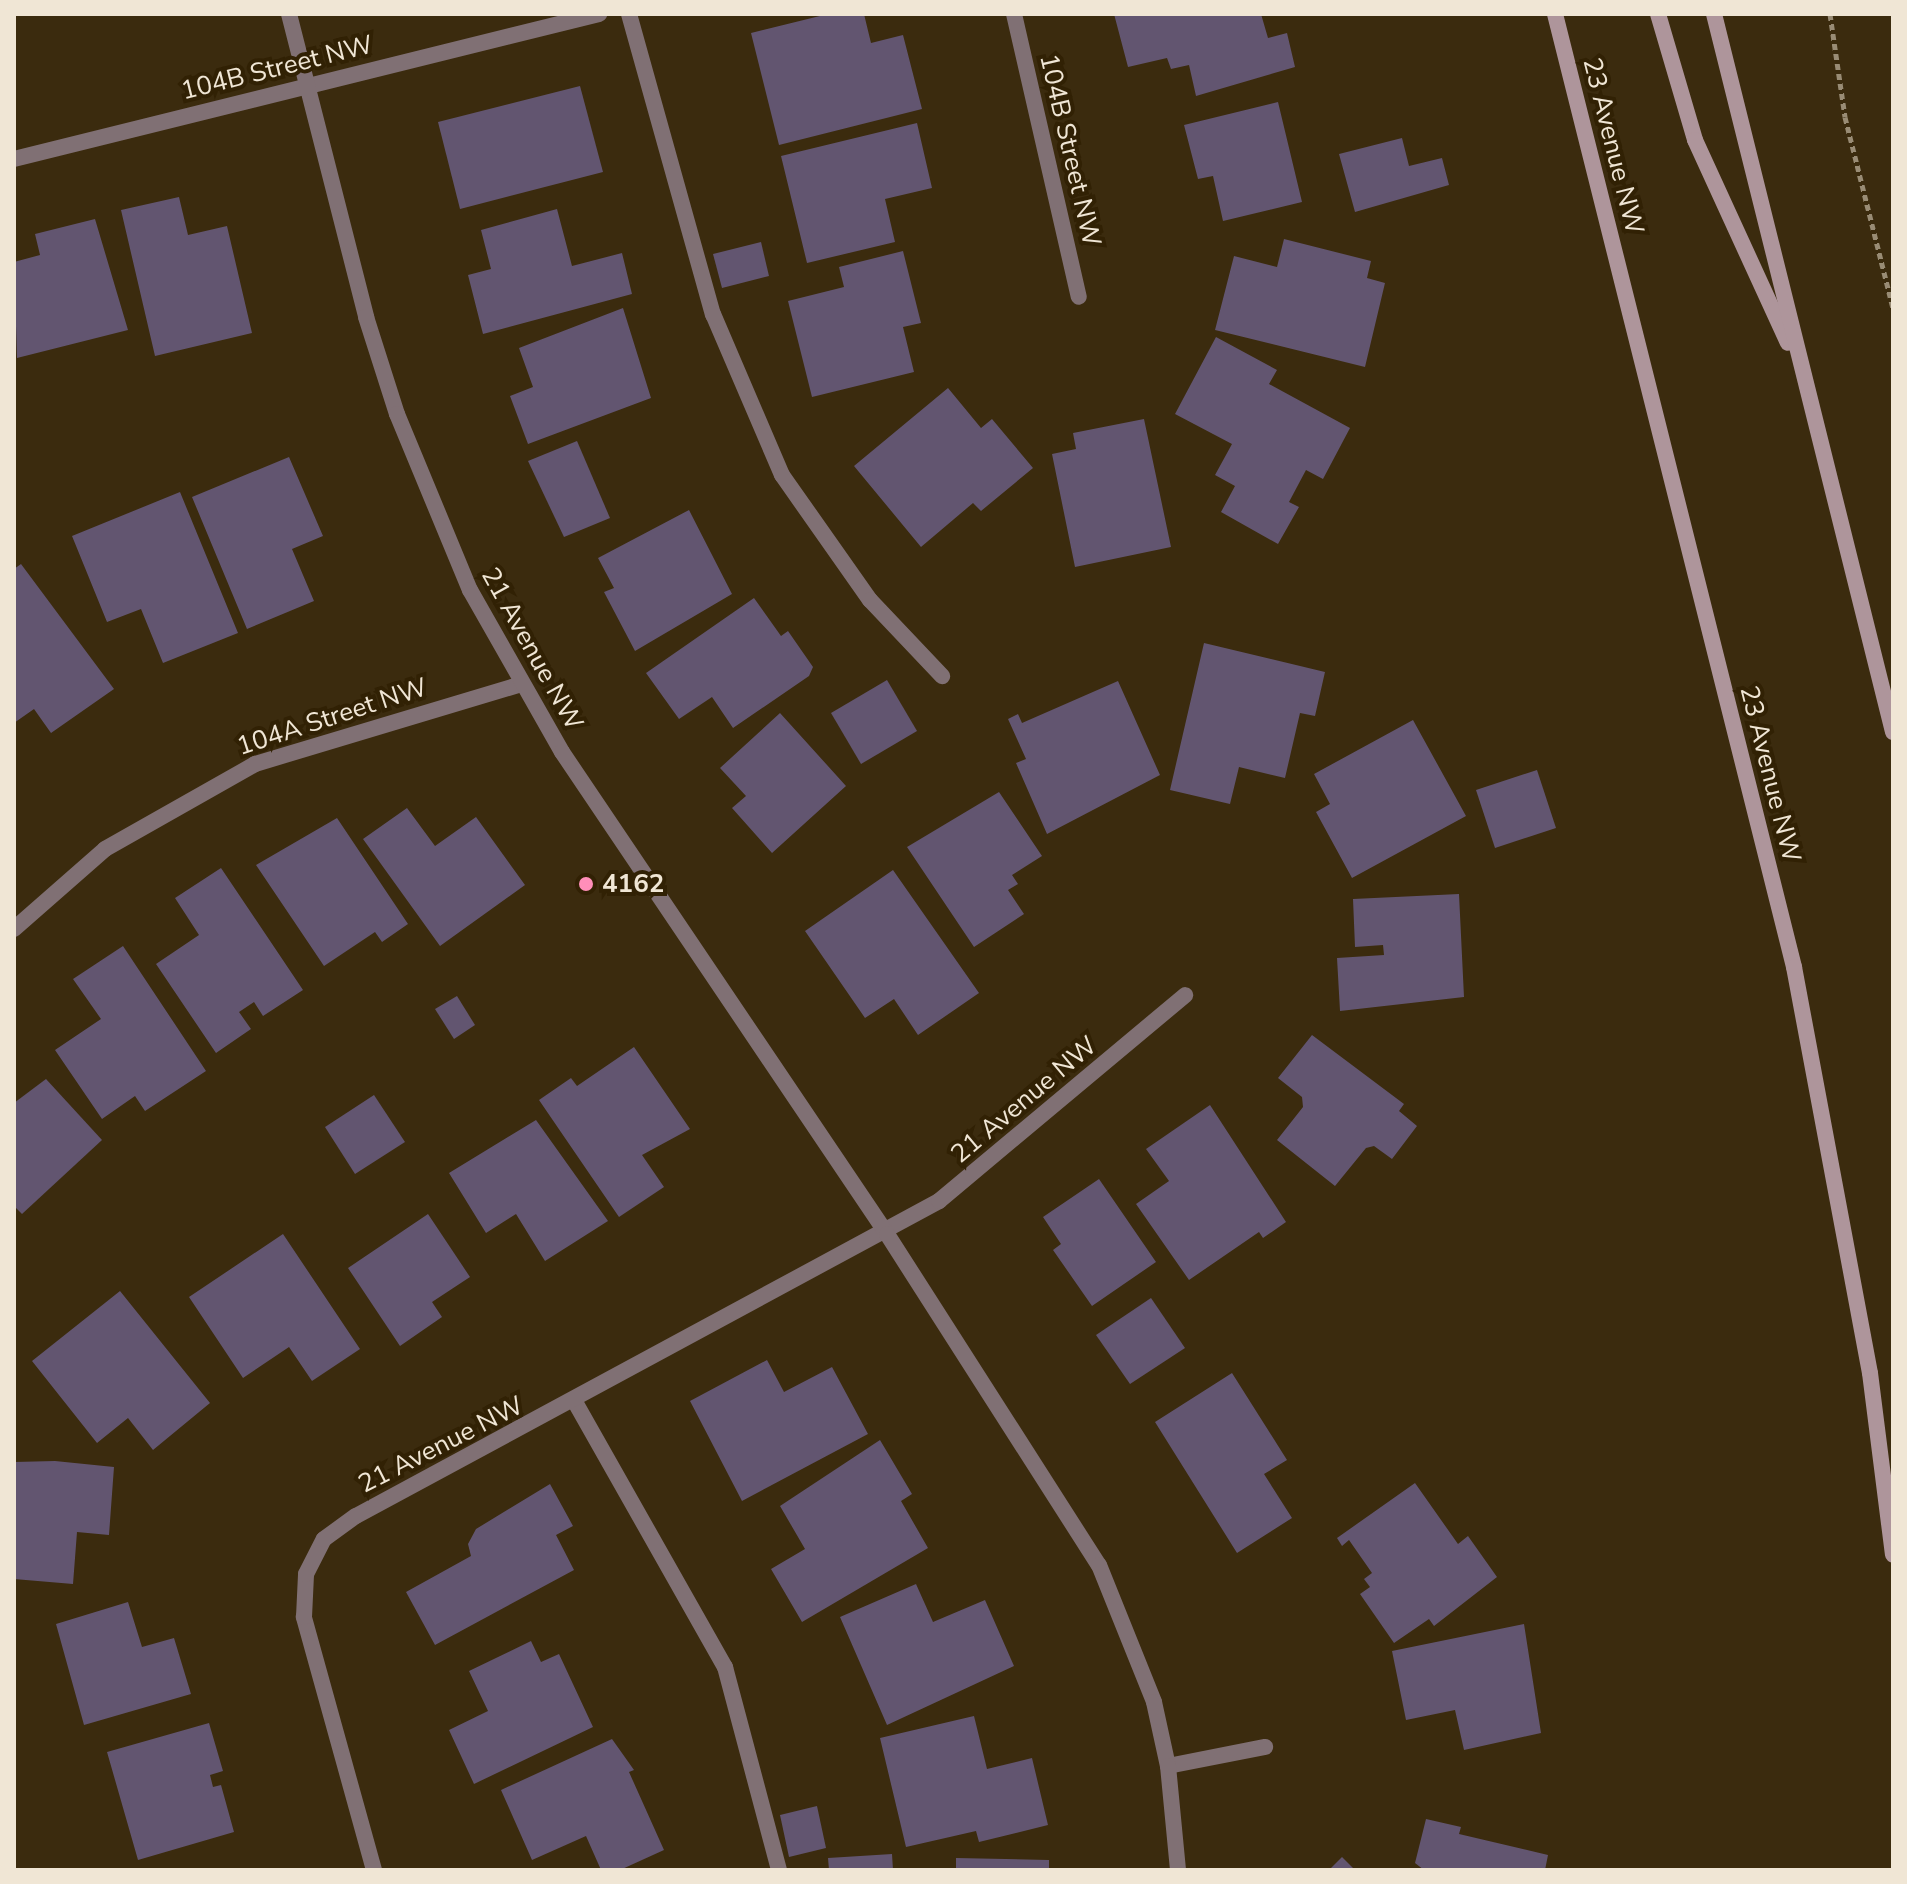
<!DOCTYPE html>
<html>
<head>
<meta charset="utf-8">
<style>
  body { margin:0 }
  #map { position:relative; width:1907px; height:1884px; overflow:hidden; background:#3b2b0e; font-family:"Nunito Sans",sans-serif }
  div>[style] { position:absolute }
  .building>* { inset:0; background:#625570 }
  .path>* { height:5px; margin-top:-2.5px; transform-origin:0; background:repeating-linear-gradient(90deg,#998c75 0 6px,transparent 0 10px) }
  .service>* { height:16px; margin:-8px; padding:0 8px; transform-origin:8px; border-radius:8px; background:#807074 }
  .minor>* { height:16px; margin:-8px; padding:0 8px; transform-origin:8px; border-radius:8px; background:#807074 }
  .tertiary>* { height:16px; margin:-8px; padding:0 8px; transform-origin:8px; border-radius:8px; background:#807074 }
  .secondary>* { height:16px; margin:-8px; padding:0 8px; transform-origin:8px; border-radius:8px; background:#ae959b }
  .dots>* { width:22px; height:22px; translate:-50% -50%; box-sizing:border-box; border:4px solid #312104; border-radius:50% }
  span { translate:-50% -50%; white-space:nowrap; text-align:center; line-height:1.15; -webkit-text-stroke:8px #312104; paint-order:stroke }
  .street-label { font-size:26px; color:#f0e6d5 }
  .poi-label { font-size:26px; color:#f0e6d5; font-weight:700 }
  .left { translate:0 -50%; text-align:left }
  .frame { position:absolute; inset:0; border:16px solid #f0e6d5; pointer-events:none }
</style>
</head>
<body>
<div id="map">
  <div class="building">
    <div style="clip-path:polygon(828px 14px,864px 14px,871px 43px,903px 35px,922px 109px,779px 145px,751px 33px)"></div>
    <div style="clip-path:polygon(1114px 14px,1261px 14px,1268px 38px,1287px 33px,1295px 67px,1196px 96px,1189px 65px,1171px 69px,1167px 58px,1128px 67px)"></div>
    <div style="clip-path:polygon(580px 86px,603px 172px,460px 209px,438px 122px)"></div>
    <div style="clip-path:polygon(1278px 102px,1302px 202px,1223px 221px,1213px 176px,1198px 179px,1184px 125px)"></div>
    <div style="clip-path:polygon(917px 123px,932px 188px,885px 199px,895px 242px,807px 263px,781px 156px)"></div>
    <div style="clip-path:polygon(1402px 138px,1409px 166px,1442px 158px,1449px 185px,1355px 212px,1339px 154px)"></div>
    <div style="clip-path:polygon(179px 197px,188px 235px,227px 226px,252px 333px,155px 356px,121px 210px)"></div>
    <div style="clip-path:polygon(557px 209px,572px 266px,622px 253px,632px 294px,483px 334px,468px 275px,491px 269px,481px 230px)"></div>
    <div style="clip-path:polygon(95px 219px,128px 330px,17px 358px,14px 262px,40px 255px,35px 234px)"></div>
    <div style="clip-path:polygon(1284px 239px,1371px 261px,1367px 278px,1385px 283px,1365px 367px,1215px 330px,1234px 256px,1277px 267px)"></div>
    <div style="clip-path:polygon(761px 242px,769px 276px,722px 288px,713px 254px)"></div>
    <div style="clip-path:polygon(903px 251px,921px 323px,903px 327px,914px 372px,812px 397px,788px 301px,844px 287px,839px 267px)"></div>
    <div style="clip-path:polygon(623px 308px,651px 398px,528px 444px,510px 396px,533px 387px,519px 348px)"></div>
    <div style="clip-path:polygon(1216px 337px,1277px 370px,1269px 384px,1350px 428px,1323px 479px,1306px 470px,1289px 502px,1299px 507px,1278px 544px,1221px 512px,1235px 486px,1215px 475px,1232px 444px,1175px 414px)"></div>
    <div style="clip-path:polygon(948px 388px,981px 428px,992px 419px,1033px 468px,981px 511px,973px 503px,921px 547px,854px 466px)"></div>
    <div style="clip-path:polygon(1144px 419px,1171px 547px,1075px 567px,1052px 454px,1076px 449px,1073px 433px)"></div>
    <div style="clip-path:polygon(577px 441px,610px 518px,564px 537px,528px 461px)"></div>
    <div style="clip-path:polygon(289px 457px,323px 536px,292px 549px,314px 601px,247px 629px,192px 497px)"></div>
    <div style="clip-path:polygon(180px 492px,238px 633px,163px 663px,141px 609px,107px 622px,72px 536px)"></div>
    <div style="clip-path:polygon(689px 510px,732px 594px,635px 651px,604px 592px,614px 588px,598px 558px)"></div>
    <div style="clip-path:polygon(21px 564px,114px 689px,51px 733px,34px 709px,14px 723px,14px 569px)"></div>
    <div style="clip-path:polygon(754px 598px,781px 636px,788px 631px,813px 667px,809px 676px,733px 728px,712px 697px,679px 719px,646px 673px)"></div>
    <div style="clip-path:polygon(1204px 643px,1325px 672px,1315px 716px,1300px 713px,1285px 778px,1239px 767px,1230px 804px,1170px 790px)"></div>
    <div style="clip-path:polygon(887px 680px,917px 731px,861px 764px,831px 713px)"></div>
    <div style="clip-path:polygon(1118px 681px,1160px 775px,1047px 834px,1016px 763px,1026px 759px,1008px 719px,1018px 714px,1022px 723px)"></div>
    <div style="clip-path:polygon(780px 713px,846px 786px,772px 853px,732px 808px,746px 796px,720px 768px)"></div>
    <div style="clip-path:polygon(1413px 720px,1466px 816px,1352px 878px,1316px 812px,1330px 804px,1314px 774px)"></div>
    <div style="clip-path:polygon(1537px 770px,1556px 828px,1495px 848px,1476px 790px)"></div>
    <div style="clip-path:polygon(999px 792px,1042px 856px,1012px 875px,1018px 884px,1008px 890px,1024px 914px,974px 947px,907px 847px)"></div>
    <div style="clip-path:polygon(407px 808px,435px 846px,476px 817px,525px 885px,440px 946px,363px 839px)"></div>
    <div style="clip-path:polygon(337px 818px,408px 924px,382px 942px,375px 932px,324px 966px,256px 865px)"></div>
    <div style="clip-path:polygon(221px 868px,303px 990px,263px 1016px,254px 1002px,239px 1012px,251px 1029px,216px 1053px,156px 964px,199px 935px,175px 898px)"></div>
    <div style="clip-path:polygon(893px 870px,979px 993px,918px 1035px,894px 999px,865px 1018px,805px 931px)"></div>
    <div style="clip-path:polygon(1459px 894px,1464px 997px,1340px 1011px,1337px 958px,1384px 955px,1383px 945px,1355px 947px,1353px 899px)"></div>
    <div style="clip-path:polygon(123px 946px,206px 1071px,145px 1111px,135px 1096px,102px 1119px,55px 1050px,101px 1019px,73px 979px)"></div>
    <div style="clip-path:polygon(457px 996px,475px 1025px,454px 1039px,435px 1009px)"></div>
    <div style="clip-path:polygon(1312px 1035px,1404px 1104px,1399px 1111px,1417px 1126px,1392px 1159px,1374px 1146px,1366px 1148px,1335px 1186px,1277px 1140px,1303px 1107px,1302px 1097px,1278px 1078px)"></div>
    <div style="clip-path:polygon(634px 1047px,690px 1129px,642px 1155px,664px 1187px,619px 1217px,539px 1100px,571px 1078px,577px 1086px)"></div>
    <div style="clip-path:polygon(46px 1079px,102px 1140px,22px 1214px,14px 1206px,14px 1103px)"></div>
    <div style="clip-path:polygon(374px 1095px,405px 1142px,355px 1174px,325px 1127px)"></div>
    <div style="clip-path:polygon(1210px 1105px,1286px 1222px,1263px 1238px,1259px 1232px,1189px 1280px,1136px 1204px,1169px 1181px,1146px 1149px)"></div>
    <div style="clip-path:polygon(536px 1120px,608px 1221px,545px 1261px,516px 1214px,486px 1233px,449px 1173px)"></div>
    <div style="clip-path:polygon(1099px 1179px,1156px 1262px,1092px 1306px,1053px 1250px,1061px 1244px,1043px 1217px)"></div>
    <div style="clip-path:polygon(428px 1214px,470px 1277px,432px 1302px,442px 1317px,400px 1346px,348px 1268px)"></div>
    <div style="clip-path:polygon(283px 1234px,360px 1349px,312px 1381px,289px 1347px,243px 1378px,189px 1297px)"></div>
    <div style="clip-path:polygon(120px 1291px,210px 1403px,153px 1450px,128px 1418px,97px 1443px,32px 1361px)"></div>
    <div style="clip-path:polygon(1151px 1298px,1185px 1348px,1130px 1384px,1096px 1335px)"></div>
    <div style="clip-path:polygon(767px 1360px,784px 1392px,832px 1367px,868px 1434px,742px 1501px,690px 1401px)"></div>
    <div style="clip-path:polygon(1232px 1373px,1287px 1460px,1264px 1474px,1292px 1518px,1237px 1553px,1155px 1422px)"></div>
    <div style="clip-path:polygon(880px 1440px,912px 1494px,901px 1501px,928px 1548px,802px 1622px,771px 1569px,805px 1549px,780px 1506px)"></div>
    <div style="clip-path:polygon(55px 1461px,114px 1467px,109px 1535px,77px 1532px,73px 1584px,14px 1579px,14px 1462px)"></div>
    <div style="clip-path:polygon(1415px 1483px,1458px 1544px,1468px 1536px,1497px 1577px,1434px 1626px,1429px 1619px,1394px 1643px,1360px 1594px,1370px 1587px,1364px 1579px,1372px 1573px,1349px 1540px,1342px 1546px,1337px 1538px)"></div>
    <div style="clip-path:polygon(550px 1484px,573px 1526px,556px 1535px,574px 1570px,435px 1645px,406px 1592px,471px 1556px,468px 1544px,476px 1529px)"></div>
    <div style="clip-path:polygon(916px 1584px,933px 1622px,985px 1600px,1014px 1666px,887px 1725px,840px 1617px)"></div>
    <div style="clip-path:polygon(128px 1602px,142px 1647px,174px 1638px,191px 1694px,84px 1725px,56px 1624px)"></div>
    <div style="clip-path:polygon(1524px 1624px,1541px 1733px,1464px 1750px,1455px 1710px,1406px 1720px,1392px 1651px)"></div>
    <div style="clip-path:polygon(531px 1641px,541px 1662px,559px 1654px,593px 1727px,474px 1784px,449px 1730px,488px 1711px,469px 1671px)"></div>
    <div style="clip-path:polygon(974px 1716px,987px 1769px,1032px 1758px,1048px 1825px,979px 1842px,976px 1831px,906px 1847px,880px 1738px)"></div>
    <div style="clip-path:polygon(209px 1723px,223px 1771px,210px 1775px,213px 1787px,221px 1785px,234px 1832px,138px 1860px,107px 1752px)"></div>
    <div style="clip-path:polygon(612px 1739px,634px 1770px,629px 1772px,664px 1850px,620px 1870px,601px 1870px,586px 1836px,532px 1860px,501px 1790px)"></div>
    <div style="clip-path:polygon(817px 1806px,826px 1848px,789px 1857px,780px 1815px)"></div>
    <div style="clip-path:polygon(1426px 1819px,1461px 1827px,1459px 1834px,1548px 1855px,1545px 1870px,1424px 1870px,1415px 1863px)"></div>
    <div style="clip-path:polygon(892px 1854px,893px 1870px,829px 1870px,828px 1858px)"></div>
    <div style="clip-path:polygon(1342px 1857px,1355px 1870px,1329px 1870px)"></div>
    <div style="clip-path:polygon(956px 1858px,1049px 1860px,1049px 1870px,956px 1870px)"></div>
  </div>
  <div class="path">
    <div style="left:1830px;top:14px;width:104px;rotate:81.7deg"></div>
    <div style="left:1845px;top:117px;width:197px;rotate:75.9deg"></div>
  </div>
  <div class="service">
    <div style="left:629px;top:14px;width:312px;rotate:74.4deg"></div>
    <div style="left:713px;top:314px;width:175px;rotate:66.8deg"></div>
    <div style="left:782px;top:475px;width:153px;rotate:54.9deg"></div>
    <div style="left:870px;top:600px;width:105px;rotate:46.5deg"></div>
    <div style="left:575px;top:1402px;width:305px;rotate:60.5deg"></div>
    <div style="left:725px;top:1667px;width:210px;rotate:75.1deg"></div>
  </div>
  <div class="minor">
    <div style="left:1014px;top:14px;width:290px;rotate:77.1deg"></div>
    <div style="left:14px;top:159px;width:603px;rotate:-13.92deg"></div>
    <div style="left:14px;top:929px;width:121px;rotate:-41.3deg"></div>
    <div style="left:105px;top:849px;width:172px;rotate:-29.5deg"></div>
    <div style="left:255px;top:764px;width:278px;rotate:-16.7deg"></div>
    <div style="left:1168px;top:1766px;width:99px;rotate:-11.1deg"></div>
    <div style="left:374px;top:1870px;width:263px;rotate:-105.5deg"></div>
    <div style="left:304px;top:1617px;width:43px;rotate:-87.3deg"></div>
    <div style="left:306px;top:1574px;width:39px;rotate:-63deg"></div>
    <div style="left:324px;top:1539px;width:39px;rotate:-36deg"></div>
    <div style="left:356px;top:1516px;width:663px;rotate:-28.38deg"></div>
    <div style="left:939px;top:1201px;width:321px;rotate:-39.9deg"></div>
  </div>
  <div class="tertiary">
    <div style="left:289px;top:14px;width:313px;rotate:75.7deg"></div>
    <div style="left:366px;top:317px;width:102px;rotate:72.3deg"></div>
    <div style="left:397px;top:414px;width:191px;rotate:67.5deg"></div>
    <div style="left:470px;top:590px;width:186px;rotate:60.4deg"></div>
    <div style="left:562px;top:752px;width:581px;rotate:56.01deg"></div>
    <div style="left:887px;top:1234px;width:393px;rotate:57.4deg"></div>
    <div style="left:1099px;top:1565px;width:148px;rotate:68.1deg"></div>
    <div style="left:1154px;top:1702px;width:66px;rotate:77.7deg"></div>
    <div style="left:1168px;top:1766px;width:104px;rotate:84.5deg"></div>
  </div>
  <div class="secondary">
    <div style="left:1555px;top:14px;width:983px;rotate:75.92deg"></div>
    <div style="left:1794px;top:967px;width:413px;rotate:79.4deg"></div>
    <div style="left:1870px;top:1373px;width:183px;rotate:82.8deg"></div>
    <div style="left:1658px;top:14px;width:131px;rotate:73.6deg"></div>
    <div style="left:1695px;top:140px;width:223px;rotate:65.4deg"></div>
    <div style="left:1714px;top:14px;width:740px;rotate:76deg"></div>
  </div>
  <div class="dots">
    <div style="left:586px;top:884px;background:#ff8eb9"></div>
  </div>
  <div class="street-label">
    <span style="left:277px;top:68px;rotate:-14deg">104B Street NW</span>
    <span style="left:1613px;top:146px;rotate:76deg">23 Avenue NW</span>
    <span style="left:1070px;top:150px;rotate:77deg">104B Street NW</span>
    <span style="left:532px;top:649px;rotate:61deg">21 Avenue NW</span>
    <span style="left:332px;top:717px;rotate:-18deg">104A Street NW</span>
    <span style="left:1770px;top:774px;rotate:76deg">23 Avenue NW</span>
    <span style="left:1024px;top:1100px;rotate:-40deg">21 Avenue NW</span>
    <span style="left:441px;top:1445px;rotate:-27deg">21 Avenue NW</span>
  </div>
  <div class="poi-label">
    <span class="left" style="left:602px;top:884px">4162</span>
  </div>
  <div class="frame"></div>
</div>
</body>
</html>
